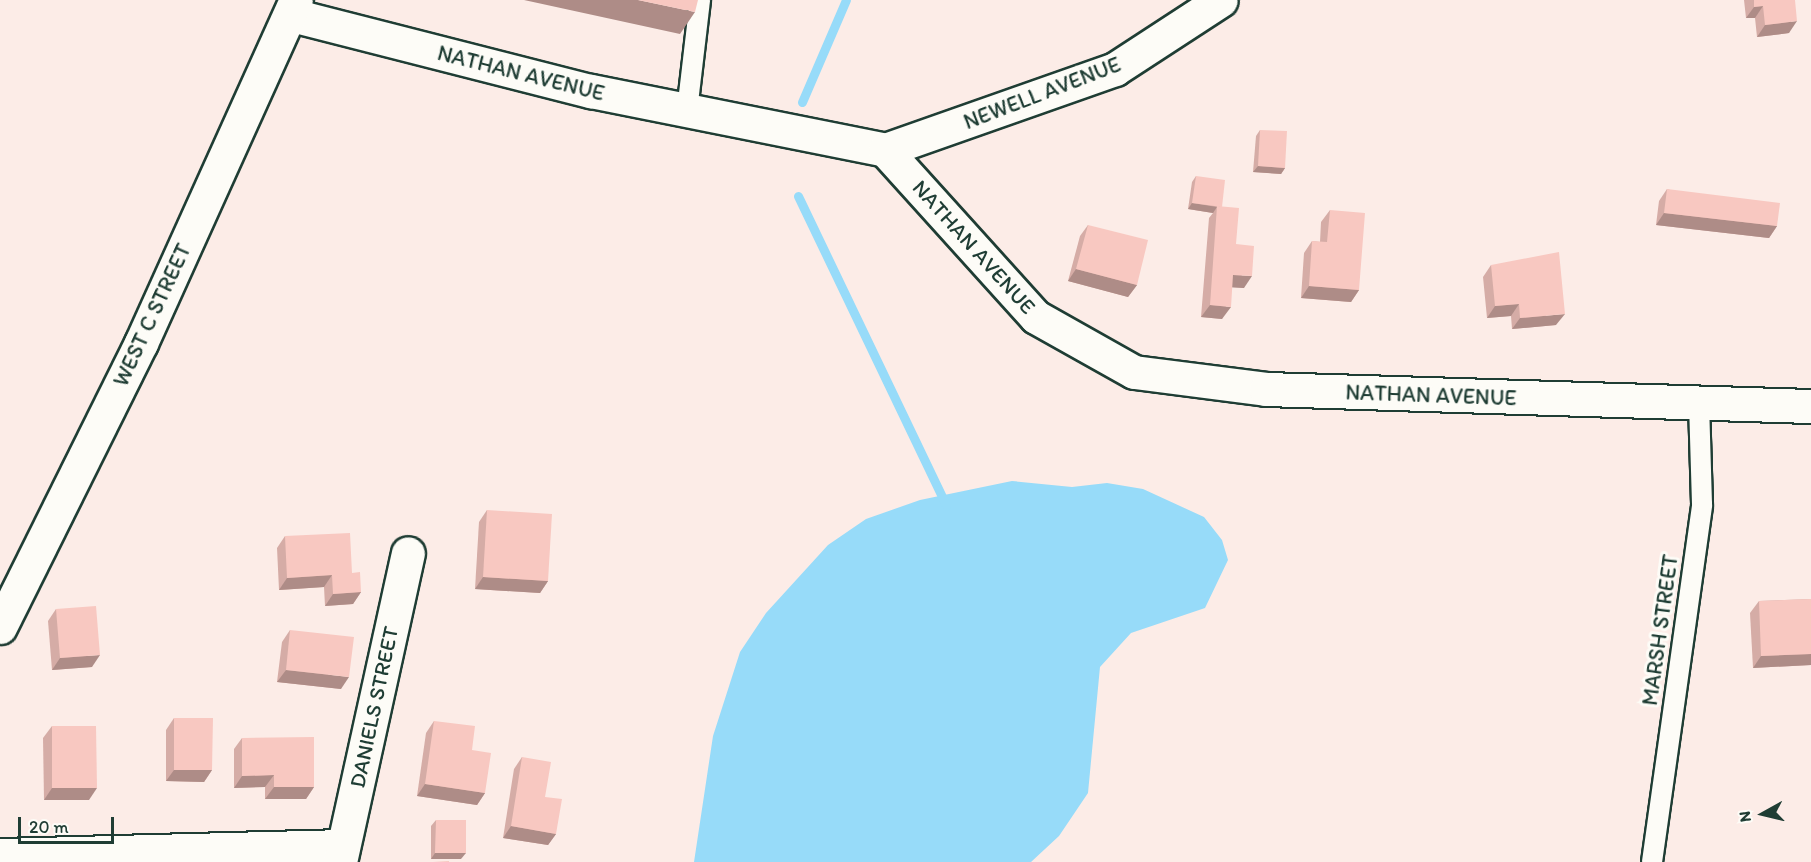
<!DOCTYPE html>
<html>
<head>
<meta charset="utf-8">
<style>
  body { margin:0 }
  #map { position:relative; width:1811px; height:862px; overflow:hidden; background:#fcece7; font-family:Itim,sans-serif }
  div>[style] { position:absolute }
  .water>* { inset:0; background:#97dbf9 }
  .stream>* { height:9px; margin:-4.5px; padding:0 4.5px; transform-origin:4.5px; border-radius:4.5px; background:#97dbf9 }
  .roads { filter:drop-shadow(2px 0 #1f3d34) drop-shadow(-2px 0 #1f3d34) drop-shadow(0 2px #1f3d34) drop-shadow(0 -2px #1f3d34) }
  .service>* { height:20px; margin:-10px; padding:0 10px; transform-origin:10px; border-radius:10px; background:#fdfcf7 }
  .minor>* { height:33px; margin:-16.5px; padding:0 16.5px; transform-origin:16.5px; border-radius:16.5px; background:#fdfcf7 }
  .secondary>* { height:33px; margin:-16.5px; padding:0 16.5px; transform-origin:16.5px; border-radius:16.5px; background:#fdfcf7 }
  .wall>* { inset:0; background:#d5aca6 }
  .shaded-wall>* { inset:0; background:#ae8c87 }
  .building>* { inset:0; background:#f8c8c1 }
  span { translate:-50% -50%; white-space:nowrap; text-align:center; line-height:1.15; -webkit-text-stroke:6px #fdfcf7; paint-order:stroke }
  .street-label { font-size:22px; color:#1f3d34 }
  .north { position:absolute; left:1733px; top:784px; width:60px; height:60px; -webkit-text-stroke:4px #fdfcf7; paint-order:stroke; rotate:262deg; font-size:16px; font-weight:700; line-height:24px; text-align:center; color:#1f3d34 }
  .north::after { content:''; display:block; margin:auto; width:21px; height:27px; background:#1f3d34; clip-path:polygon(50% 0,100% 100%,50% 72%,0 100%) }
  .scale { position:absolute; left:18px; top:817px; width:96px; height:27px; box-sizing:border-box; border:3px solid #1f3d34; border-top:0; padding-left:8px; font-size:18px; line-height:21px; white-space:nowrap; color:#1f3d34; -webkit-text-stroke:4px #fdfcf7; paint-order:stroke }
</style>
</head>
<body>
<div id="map">
  <div class="water">
    <div style="clip-path:polygon(1012px 481px,1072px 487px,1107px 483px,1143px 489px,1204px 517px,1222px 540px,1228px 560px,1205px 608px,1131px 633px,1100px 667px,1088px 793px,1059px 836px,1031px 862px,694px 862px,713px 736px,740px 652px,766px 613px,828px 545px,866px 519px,920px 500px)"></div>
  </div>
  <div class="stream">
    <div style="left:802px;top:102px;width:111px;rotate:-66.7deg"></div>
    <div style="left:798px;top:196px;width:343px;rotate:64.4deg"></div>
  </div>
  <div class="roads">
    <div class="service">
      <div style="left:687px;top:111px;width:112px;rotate:-83.3deg"></div>
      <div style="left:1652px;top:862px;width:361px;rotate:-82deg"></div>
      <div style="left:1702px;top:504px;width:100px;rotate:-91.7deg"></div>
    </div>
    <div class="minor">
      <div style="left:292px;top:15px;width:309px;rotate:14.3deg"></div>
      <div style="left:591px;top:91px;width:300px;rotate:11.3deg"></div>
      <div style="left:885px;top:150px;width:225px;rotate:47.9deg"></div>
      <div style="left:1036px;top:317px;width:112px;rotate:29.3deg"></div>
      <div style="left:1134px;top:372px;width:133px;rotate:7.3deg"></div>
      <div style="left:1266px;top:389px;width:545px;rotate:1.79deg"></div>
      <div style="left:885px;top:150px;width:244px;rotate:-19.4deg"></div>
      <div style="left:1115px;top:69px;width:126px;rotate:-33.1deg"></div>
      <div style="left:0;top:855px;width:343px;rotate:-1.5deg"></div>
      <div style="left:340px;top:862px;width:316px;rotate:-77.6deg"></div>
    </div>
    <div class="secondary">
      <div style="left:0;top:627px;width:317px;rotate:-63.6deg"></div>
      <div style="left:141px;top:343px;width:376px;rotate:-65.7deg"></div>
    </div>
  </div>
  <div class="wall">
    <div style="clip-path:polygon(1744px 0,1795px 0,1789px 33px,1757px 37px,1755px 18px,1746px 18px)"></div>
    <div style="clip-path:polygon(1260px 130px,1285px 168px,1281px 174px,1253px 172px,1256px 136px)"></div>
    <div style="clip-path:polygon(1196px 176px,1221px 207px,1236px 244px,1244px 288px,1232px 287px,1222px 319px,1201px 317px,1209px 218px,1213px 213px,1188px 209px,1192px 182px)"></div>
    <div style="clip-path:polygon(1667px 189px,1777px 226px,1769px 238px,1656px 225px,1659px 201px)"></div>
    <div style="clip-path:polygon(1330px 210px,1359px 290px,1351px 302px,1301px 298px,1304px 253px,1312px 241px,1320px 242px,1321px 222px)"></div>
    <div style="clip-path:polygon(1088px 225px,1137px 285px,1128px 297px,1068px 281px,1080px 236px)"></div>
    <div style="clip-path:polygon(1491px 265px,1556px 325px,1512px 329px,1511px 316px,1487px 318px,1483px 277px)"></div>
    <div style="clip-path:polygon(487px 510px,548px 581px,540px 593px,475px 589px,479px 522px)"></div>
    <div style="clip-path:polygon(285px 536px,352px 573px,361px 592px,353px 604px,325px 606px,324px 587px,279px 590px,277px 548px)"></div>
    <div style="clip-path:polygon(1811px 599px,1811px 665px,1753px 668px,1750px 613px,1759px 601px)"></div>
    <div style="clip-path:polygon(56px 609px,92px 667px,52px 670px,48px 621px)"></div>
    <div style="clip-path:polygon(290px 630px,341px 689px,277px 682px,282px 642px)"></div>
    <div style="clip-path:polygon(174px 718px,212px 770px,204px 782px,166px 781px,166px 730px)"></div>
    <div style="clip-path:polygon(434px 721px,485px 793px,477px 805px,417px 796px,426px 733px)"></div>
    <div style="clip-path:polygon(52px 726px,89px 800px,44px 800px,43px 738px)"></div>
    <div style="clip-path:polygon(242px 738px,314px 787px,306px 799px,265px 799px,265px 787px,234px 788px,234px 749px)"></div>
    <div style="clip-path:polygon(522px 757px,545px 797px,556px 834px,548px 845px,503px 838px,514px 769px)"></div>
    <div style="clip-path:polygon(436px 820px,461px 859px,431px 859px,431px 826px)"></div>
  </div>
  <div class="shaded-wall">
    <div style="clip-path:polygon(524px 0,638px 0,695px 12px,680px 34px)"></div>
    <div style="clip-path:polygon(1763px 6px,1755px 18px,1746px 18px,1754px 7px)"></div>
    <div style="clip-path:polygon(1797px 21px,1789px 33px,1757px 37px,1765px 25px)"></div>
    <div style="clip-path:polygon(1258px 166px,1285px 168px,1281px 174px,1253px 172px)"></div>
    <div style="clip-path:polygon(1192px 203px,1217px 207px,1213px 213px,1188px 209px)"></div>
    <div style="clip-path:polygon(1664px 213px,1777px 226px,1769px 238px,1656px 225px)"></div>
    <div style="clip-path:polygon(1076px 269px,1137px 285px,1128px 297px,1068px 281px)"></div>
    <div style="clip-path:polygon(1233px 275px,1252px 276px,1244px 288px,1225px 287px)"></div>
    <div style="clip-path:polygon(1309px 286px,1359px 290px,1351px 302px,1301px 298px)"></div>
    <div style="clip-path:polygon(1519px 304px,1511px 316px,1487px 318px,1495px 306px)"></div>
    <div style="clip-path:polygon(1210px 305px,1231px 307px,1222px 319px,1201px 317px)"></div>
    <div style="clip-path:polygon(1565px 314px,1556px 325px,1512px 329px,1520px 318px)"></div>
    <div style="clip-path:polygon(332px 575px,324px 587px,279px 590px,287px 578px)"></div>
    <div style="clip-path:polygon(483px 577px,548px 581px,540px 593px,475px 589px)"></div>
    <div style="clip-path:polygon(361px 592px,353px 604px,325px 606px,333px 594px)"></div>
    <div style="clip-path:polygon(1811px 654px,1811px 665px,1753px 668px,1761px 656px)"></div>
    <div style="clip-path:polygon(100px 655px,92px 667px,52px 670px,60px 658px)"></div>
    <div style="clip-path:polygon(286px 670px,349px 677px,341px 689px,277px 682px)"></div>
    <div style="clip-path:polygon(174px 770px,212px 770px,204px 782px,166px 781px)"></div>
    <div style="clip-path:polygon(274px 775px,265px 787px,234px 788px,242px 776px)"></div>
    <div style="clip-path:polygon(425px 784px,485px 793px,477px 805px,417px 796px)"></div>
    <div style="clip-path:polygon(274px 787px,314px 787px,306px 799px,265px 799px)"></div>
    <div style="clip-path:polygon(52px 788px,97px 788px,89px 800px,44px 800px)"></div>
    <div style="clip-path:polygon(511px 826px,556px 834px,548px 845px,503px 838px)"></div>
    <div style="clip-path:polygon(435px 853px,466px 853px,461px 859px,431px 859px)"></div>
  </div>
  <div class="building">
    <div style="clip-path:polygon(638px 0,698px 0,695px 12px)"></div>
    <div style="clip-path:polygon(1754px 0,1795px 0,1797px 21px,1765px 25px,1763px 6px,1754px 7px)"></div>
    <div style="clip-path:polygon(1260px 130px,1287px 131px,1285px 168px,1258px 166px)"></div>
    <div style="clip-path:polygon(1196px 176px,1225px 180px,1222px 207px,1192px 203px)"></div>
    <div style="clip-path:polygon(1667px 189px,1780px 203px,1777px 226px,1664px 213px)"></div>
    <div style="clip-path:polygon(1217px 206px,1239px 208px,1236px 244px,1254px 246px,1252px 276px,1233px 275px,1231px 307px,1210px 305px)"></div>
    <div style="clip-path:polygon(1330px 210px,1365px 213px,1359px 290px,1309px 286px,1312px 241px,1327px 242px)"></div>
    <div style="clip-path:polygon(1088px 225px,1148px 240px,1137px 285px,1076px 269px)"></div>
    <div style="clip-path:polygon(1559px 252px,1565px 314px,1520px 318px,1519px 304px,1495px 306px,1491px 265px)"></div>
    <div style="clip-path:polygon(487px 510px,552px 514px,548px 581px,483px 577px)"></div>
    <div style="clip-path:polygon(350px 533px,352px 573px,360px 572px,361px 592px,333px 594px,332px 575px,287px 578px,285px 536px)"></div>
    <div style="clip-path:polygon(1811px 599px,1811px 654px,1761px 656px,1759px 601px)"></div>
    <div style="clip-path:polygon(96px 606px,100px 655px,60px 658px,56px 609px)"></div>
    <div style="clip-path:polygon(290px 630px,354px 637px,349px 677px,286px 670px)"></div>
    <div style="clip-path:polygon(174px 718px,213px 718px,212px 770px,174px 770px)"></div>
    <div style="clip-path:polygon(434px 721px,475px 726px,472px 750px,491px 753px,485px 793px,425px 784px)"></div>
    <div style="clip-path:polygon(52px 726px,96px 726px,97px 788px,52px 788px)"></div>
    <div style="clip-path:polygon(314px 737px,314px 787px,274px 787px,274px 775px,242px 776px,242px 738px)"></div>
    <div style="clip-path:polygon(522px 757px,551px 762px,545px 797px,562px 799px,556px 834px,511px 826px)"></div>
    <div style="clip-path:polygon(436px 820px,466px 820px,466px 853px,435px 853px)"></div>
    <div style="clip-path:polygon(449px 861px,449px 862px,433px 862px)"></div>
  </div>
  <div class="street-label">
    <span style="left:521px;top:73px;rotate:14deg">NATHAN AVENUE</span>
    <span style="left:1042px;top:93px;rotate:-21deg">NEWELL AVENUE</span>
    <span style="left:974px;top:247px;rotate:48deg">NATHAN AVENUE</span>
    <span style="left:152px;top:315px;rotate:-65deg">WEST C STREET</span>
    <span style="left:1431px;top:395px;rotate:2deg">NATHAN AVENUE</span>
    <span style="left:1660px;top:630px;rotate:-82deg">MARSH STREET</span>
    <span style="left:374px;top:707px;rotate:-78deg">DANIELS STREET</span>
  </div>
  <div class="north">N</div>
  <div class="scale">20 m</div>
</div>
</body>
</html>
